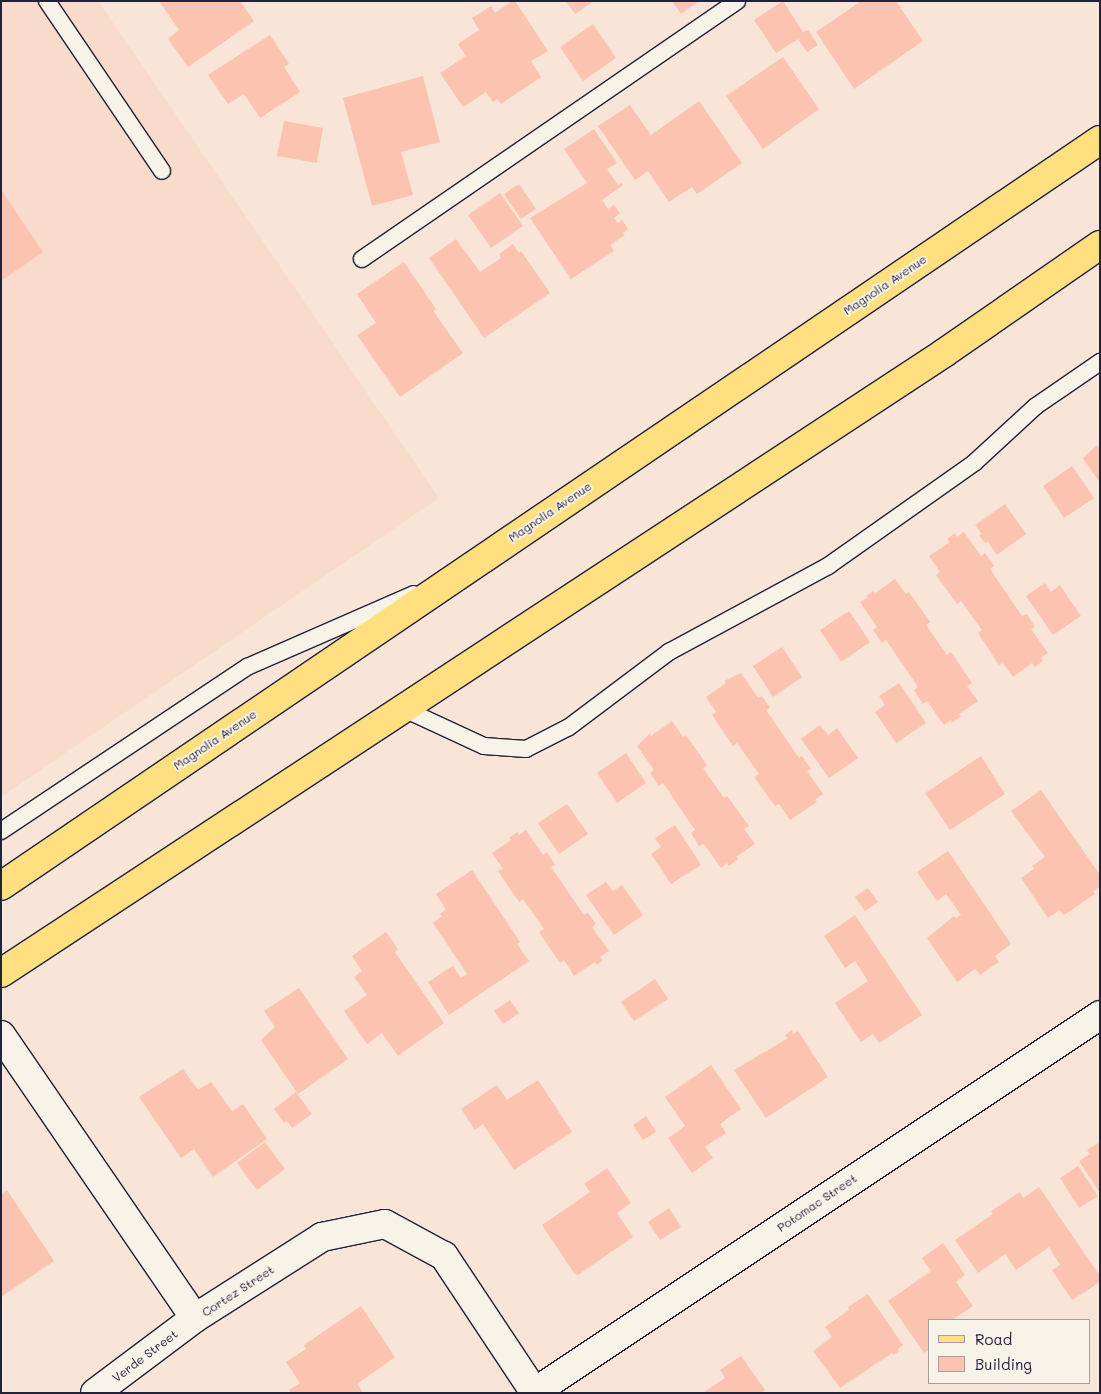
<!DOCTYPE html>
<html>
<head>
<meta charset="utf-8">
<style>
  body { margin:0 }
  #map { position:relative; width:1101px; height:1394px; overflow:hidden; background:#f8e5d7; font-family:Mali,sans-serif }
  div>[style] { position:absolute }
  .built>* { inset:0; background:#f9dbcb }
  .building>* { inset:0; background:#fcc3b0 }
  .roads { filter:drop-shadow(1px 0 #22223b) drop-shadow(-1px 0 #22223b) drop-shadow(0 1px #22223b) drop-shadow(0 -1px #22223b) }
  .lane>* { height:16px; margin:-8px; padding:0 8px; transform-origin:8px; border-radius:8px; background:#f7f3e8 }
  .street>* { height:28px; margin:-14px; padding:0 14px; transform-origin:14px; border-radius:14px; background:#f7f3e8 }
  .primary>* { height:28px; margin:-14px; padding:0 14px; transform-origin:14px; border-radius:14px; background:#ffdf80 }
  span { translate:-50% -50%; white-space:nowrap; text-align:center; line-height:1.15; -webkit-text-stroke:4px #f7f3e8; paint-order:stroke }
  .street-label { font-size:12px; color:#22223b }
  .frame { position:absolute; inset:0; border:2px solid #22223b; pointer-events:none }
  .legend { position:absolute; left:928px; top:1319px; width:162px; height:65px; box-sizing:border-box; background:#f7f3e8; border:1px solid #a29fa3; margin:0; padding:6px 9px; list-style:none; font-size:15px; color:#22223b }
  .legend li { display:flex; align-items:center; gap:10px; height:25px }
  .legend b { width:25px; border:1px solid #a29fa3 }
</style>
</head>
<body>
<div id="map">
  <div class="built">
    <div style="clip-path:polygon(1px 1px,98px 1px,439px 498px,1px 797px)"></div>
  </div>
  <div class="building">
    <div style="clip-path:polygon(159px 1px,240px 1px,254px 21px,188px 67px,168px 39px,179px 30px)"></div>
    <div style="clip-path:polygon(512px 1px,515px 1px,548px 51px,531px 61px,541px 77px,501px 104px,497px 99px,493px 102px,486px 92px,463px 107px,440px 73px,466px 56px,458px 44px,479px 30px,472px 18px,491px 6px,495px 13px)"></div>
    <div style="clip-path:polygon(566px 1px,594px 1px,575px 14px)"></div>
    <div style="clip-path:polygon(672px 1px,699px 1px,681px 14px)"></div>
    <div style="clip-path:polygon(783px 1px,803px 32px,808px 30px,818px 45px,807px 52px,798px 39px,776px 53px,754px 20px)"></div>
    <div style="clip-path:polygon(861px 1px,896px 1px,923px 41px,854px 89px,816px 32px)"></div>
    <div style="clip-path:polygon(593px 24px,616px 58px,583px 81px,560px 47px)"></div>
    <div style="clip-path:polygon(270px 35px,289px 64px,284px 67px,300px 92px,260px 118px,244px 94px,228px 104px,208px 75px)"></div>
    <div style="clip-path:polygon(783px 57px,819px 109px,763px 149px,726px 96px)"></div>
    <div style="clip-path:polygon(423px 76px,440px 142px,401px 152px,413px 195px,372px 206px,343px 98px)"></div>
    <div style="clip-path:polygon(699px 101px,742px 163px,697px 194px,692px 187px,669px 202px,648px 171px,635px 180px,598px 126px,630px 105px,651px 135px)"></div>
    <div style="clip-path:polygon(284px 121px,323px 128px,317px 163px,277px 156px)"></div>
    <div style="clip-path:polygon(594px 129px,617px 163px,607px 169px,618px 185px,621px 183px,623px 185px,602px 200px,608px 209px,614px 205px,620px 213px,614px 218px,618px 223px,622px 220px,628px 229px,623px 233px,625px 235px,610px 245px,614px 251px,571px 279px,530px 218px,587px 183px,564px 149px)"></div>
    <div style="clip-path:polygon(519px 184px,536px 209px,521px 219px,504px 194px)"></div>
    <div style="clip-path:polygon(1px 190px,43px 252px,1px 281px)"></div>
    <div style="clip-path:polygon(500px 193px,523px 226px,491px 248px,468px 215px)"></div>
    <div style="clip-path:polygon(456px 239px,480px 272px,501px 258px,499px 254px,513px 244px,519px 253px,521px 251px,550px 293px,484px 338px,429px 258px)"></div>
    <div style="clip-path:polygon(404px 262px,436px 309px,433px 311px,463px 353px,400px 397px,357px 335px,376px 323px,357px 294px)"></div>
    <div style="clip-path:polygon(1096px 446px,1100px 447px,1100px 483px,1083px 458px)"></div>
    <div style="clip-path:polygon(1072px 466px,1094px 498px,1064px 518px,1043px 486px)"></div>
    <div style="clip-path:polygon(1005px 504px,1026px 534px,997px 555px,988px 542px,985px 543px,979px 535px,982px 534px,975px 525px)"></div>
    <div style="clip-path:polygon(964px 532px,981px 556px,985px 553px,994px 566px,990px 569px,1022px 616px,1027px 614px,1035px 627px,1031px 629px,1048px 653px,1040px 658px,1043px 661px,1035px 667px,1032px 663px,1013px 677px,1003px 663px,999px 665px,978px 633px,982px 630px,961px 601px,957px 604px,936px 575px,940px 572px,929px 556px,950px 542px,947px 539px,955px 533px,957px 537px)"></div>
    <div style="clip-path:polygon(895px 579px,906px 594px,909px 592px,930px 622px,926px 625px,947px 655px,951px 652px,972px 683px,967px 686px,978px 701px,959px 714px,961px 716px,952px 723px,951px 720px,944px 725px,927px 701px,923px 704px,914px 690px,918px 687px,886px 640px,882px 643px,873px 630px,877px 627px,860px 602px,868px 597px,866px 596px,873px 591px,875px 593px)"></div>
    <div style="clip-path:polygon(1045px 583px,1051px 592px,1060px 585px,1081px 616px,1053px 635px,1026px 596px)"></div>
    <div style="clip-path:polygon(849px 611px,870px 642px,841px 662px,820px 630px)"></div>
    <div style="clip-path:polygon(782px 647px,802px 677px,773px 697px,753px 666px)"></div>
    <div style="clip-path:polygon(741px 673px,758px 698px,762px 696px,770px 708px,766px 710px,799px 758px,802px 756px,811px 769px,807px 771px,823px 794px,815px 800px,817px 802px,790px 820px,779px 804px,775px 806px,754px 777px,759px 774px,737px 743px,733px 746px,712px 715px,716px 712px,706px 697px,726px 683px,724px 681px)"></div>
    <div style="clip-path:polygon(899px 683px,926px 723px,896px 743px,875px 712px,885px 705px,879px 696px)"></div>
    <div style="clip-path:polygon(672px 721px,683px 737px,686px 735px,707px 765px,703px 768px,724px 798px,727px 796px,749px 826px,744px 829px,755px 844px,736px 857px,738px 859px,729px 866px,727px 863px,721px 868px,704px 844px,699px 846px,691px 833px,695px 830px,663px 783px,659px 786px,650px 773px,654px 770px,637px 746px,650px 733px,651px 736px)"></div>
    <div style="clip-path:polygon(820px 725px,828px 735px,837px 728px,858px 758px,829px 778px,801px 739px)"></div>
    <div style="clip-path:polygon(626px 753px,646px 783px,617px 803px,597px 773px)"></div>
    <div style="clip-path:polygon(981px 756px,1005px 794px,950px 830px,925px 793px)"></div>
    <div style="clip-path:polygon(1041px 790px,1100px 875px,1100px 887px,1093px 891px,1095px 894px,1064px 915px,1060px 910px,1048px 918px,1021px 878px,1034px 869px,1032px 866px,1045px 857px,1011px 811px)"></div>
    <div style="clip-path:polygon(567px 804px,588px 834px,559px 854px,538px 823px)"></div>
    <div style="clip-path:polygon(675px 825px,701px 865px,671px 884px,651px 854px,661px 847px,655px 838px)"></div>
    <div style="clip-path:polygon(526px 830px,543px 855px,547px 852px,555px 865px,551px 867px,584px 915px,588px 913px,596px 924px,592px 927px,609px 951px,600px 957px,603px 960px,597px 965px,595px 962px,574px 976px,564px 960px,560px 963px,539px 932px,544px 929px,523px 899px,519px 902px,498px 871px,503px 869px,492px 853px,511px 840px,509px 838px,517px 832px,519px 835px)"></div>
    <div style="clip-path:polygon(948px 851px,1011px 944px,995px 956px,999px 962px,980px 975px,975px 969px,957px 982px,927px 938px,954px 916px,956px 918px,961px 915px,946px 894px,937px 901px,917px 872px)"></div>
    <div style="clip-path:polygon(472px 870px,520px 942px,517px 944px,529px 961px,449px 1015px,428px 982px,453px 966px,461px 978px,467px 974px,433px 923px,442px 916px,440px 914px,446px 909px,436px 894px)"></div>
    <div style="clip-path:polygon(606px 882px,613px 891px,622px 885px,643px 915px,614px 935px,586px 895px)"></div>
    <div style="clip-path:polygon(868px 888px,878px 902px,865px 911px,855px 897px)"></div>
    <div style="clip-path:polygon(855px 915px,922px 1015px,879px 1043px,873px 1034px,861px 1042px,835px 1003px,868px 981px,855px 961px,845px 968px,824px 936px)"></div>
    <div style="clip-path:polygon(386px 932px,398px 949px,395px 952px,444px 1023px,398px 1056px,382px 1033px,367px 1044px,344px 1011px,367px 995px,354px 977px,362px 971px,352px 956px)"></div>
    <div style="clip-path:polygon(655px 979px,668px 999px,634px 1021px,621px 1002px)"></div>
    <div style="clip-path:polygon(299px 988px,348px 1059px,298px 1094px,261px 1040px,275px 1027px,264px 1011px)"></div>
    <div style="clip-path:polygon(510px 1000px,519px 1013px,503px 1024px,494px 1011px)"></div>
    <div style="clip-path:polygon(792px 1030px,793px 1034px,798px 1031px,828px 1077px,766px 1118px,734px 1070px,788px 1038px,785px 1035px)"></div>
    <div style="clip-path:polygon(711px 1065px,741px 1109px,720px 1124px,726px 1133px,705px 1147px,713px 1158px,692px 1173px,668px 1138px,685px 1126px,665px 1097px)"></div>
    <div style="clip-path:polygon(183px 1069px,198px 1090px,211px 1082px,232px 1111px,243px 1104px,267px 1139px,213px 1177px,194px 1149px,181px 1158px,139px 1097px)"></div>
    <div style="clip-path:polygon(538px 1080px,572px 1132px,514px 1170px,483px 1124px,475px 1130px,461px 1109px,497px 1085px,507px 1100px)"></div>
    <div style="clip-path:polygon(296px 1092px,312px 1114px,292px 1128px,287px 1121px,284px 1123px,274px 1109px)"></div>
    <div style="clip-path:polygon(646px 1116px,656px 1132px,643px 1140px,633px 1125px)"></div>
    <div style="clip-path:polygon(265px 1142px,285px 1169px,257px 1190px,237px 1163px)"></div>
    <div style="clip-path:polygon(1100px 1142px,1100px 1193px,1079px 1161px,1090px 1154px,1087px 1150px)"></div>
    <div style="clip-path:polygon(1078px 1166px,1098px 1196px,1079px 1208px,1060px 1178px)"></div>
    <div style="clip-path:polygon(607px 1168px,631px 1203px,617px 1213px,633px 1237px,578px 1275px,574px 1273px,542px 1225px,590px 1192px,584px 1184px)"></div>
    <div style="clip-path:polygon(1039px 1187px,1100px 1276px,1100px 1282px,1072px 1300px,1052px 1270px,1060px 1265px,1049px 1247px,1016px 1270px,1005px 1254px,978px 1273px,955px 1240px,993px 1214px,991px 1211px,1020px 1192px,1023px 1198px)"></div>
    <div style="clip-path:polygon(7px 1190px,54px 1261px,1px 1297px,1px 1194px)"></div>
    <div style="clip-path:polygon(669px 1208px,681px 1227px,660px 1240px,648px 1222px)"></div>
    <div style="clip-path:polygon(943px 1243px,965px 1275px,956px 1282px,973px 1306px,952px 1320px,930px 1320px,930px 1349px,924px 1353px,888px 1301px,931px 1271px,922px 1258px)"></div>
    <div style="clip-path:polygon(868px 1294px,903px 1345px,898px 1349px,899px 1351px,894px 1355px,892px 1353px,840px 1388px,813px 1351px,832px 1337px,825px 1327px,849px 1310px,848px 1307px)"></div>
    <div style="clip-path:polygon(361px 1306px,395px 1357px,357px 1384px,362px 1391px,359px 1393px,291px 1393px,289px 1390px,300px 1383px,286px 1362px,306px 1349px,304px 1345px)"></div>
    <div style="clip-path:polygon(741px 1356px,765px 1390px,762px 1393px,703px 1393px,725px 1378px,720px 1370px)"></div>
  </div>
  <div class="roads">
    <div class="lane">
      <div style="left:47px;top:1px;width:205px;rotate:55.9deg"></div>
      <div style="left:362px;top:259px;width:455px;rotate:-34.5deg"></div>
      <div style="left:404px;top:709px;width:88px;rotate:24.8deg"></div>
      <div style="left:484px;top:746px;width:42px;rotate:4.1deg"></div>
      <div style="left:526px;top:749px;width:48px;rotate:-27.1deg"></div>
      <div style="left:569px;top:727px;width:125px;rotate:-36.9deg"></div>
      <div style="left:669px;top:652px;width:181px;rotate:-28.4deg"></div>
      <div style="left:828px;top:566px;width:179px;rotate:-35.2deg"></div>
      <div style="left:974px;top:463px;width:84px;rotate:-42.6deg"></div>
      <div style="left:1036px;top:406px;width:78px;rotate:-34.5deg"></div>
      <div style="left:1px;top:831px;width:296px;rotate:-33.7deg"></div>
      <div style="left:247px;top:667px;width:182px;rotate:-23.6deg"></div>
    </div>
    <div class="street">
      <div style="left:1px;top:1035px;width:343px;rotate:55.6deg"></div>
      <div style="left:535px;top:1392px;width:679px;rotate:-33.71deg"></div>
      <div style="left:95px;top:1393px;width:125px;rotate:-36.9deg"></div>
      <div style="left:195px;top:1318px;width:151px;rotate:-32.5deg"></div>
      <div style="left:322px;top:1237px;width:64px;rotate:-11.7deg"></div>
      <div style="left:385px;top:1224px;width:67px;rotate:28.5deg"></div>
      <div style="left:444px;top:1256px;width:164px;rotate:56.4deg"></div>
    </div>
    <div class="primary">
      <div style="left:1px;top:886px;width:1328px;rotate:-34.17deg"></div>
      <div style="left:1px;top:973px;width:1129px;rotate:-33.32deg"></div>
      <div style="left:944px;top:353px;width:190px;rotate:-34.7deg"></div>
    </div>
  </div>
  <div class="street-label">
    <span style="left:885px;top:285px;rotate:-34deg">Magnolia Avenue</span>
    <span style="left:550px;top:512px;rotate:-34deg">Magnolia Avenue</span>
    <span style="left:215px;top:740px;rotate:-34deg">Magnolia Avenue</span>
    <span style="left:817px;top:1203px;rotate:-34deg">Potomac Street</span>
    <span style="left:238px;top:1291px;rotate:-33deg">Cortez Street</span>
    <span style="left:145px;top:1356px;rotate:-37deg">Verde Street</span>
  </div>
  <div class="frame"></div>
  <ul class="legend">
  <li><b style="height:6px;background:#ffdf80"></b>Road</li>
  <li><b style="height:14px;background:#fcc3b0"></b>Building</li>
  </ul>
</div>
</body>
</html>
